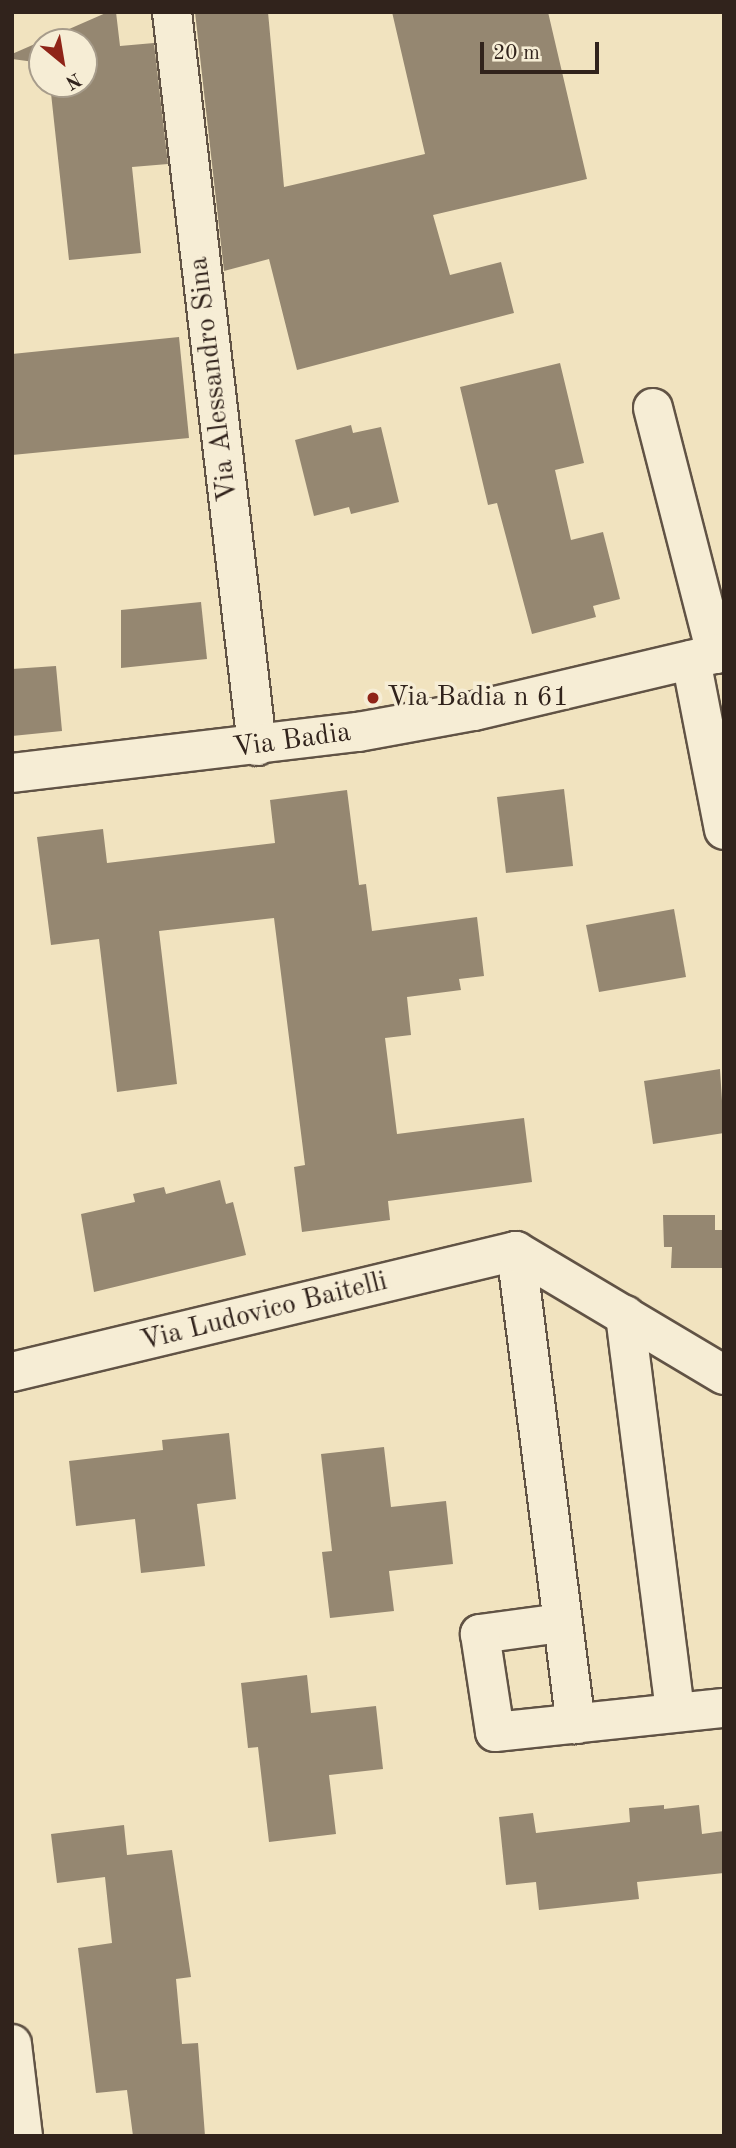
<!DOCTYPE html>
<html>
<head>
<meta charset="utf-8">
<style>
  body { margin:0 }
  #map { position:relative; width:736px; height:2148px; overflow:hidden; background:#f1e3bf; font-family:"Old Standard TT",serif }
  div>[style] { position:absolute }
  .building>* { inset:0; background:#958771 }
  .roads { filter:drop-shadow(2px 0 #615345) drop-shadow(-2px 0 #615345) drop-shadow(0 2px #615345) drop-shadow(0 -2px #615345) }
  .minor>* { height:38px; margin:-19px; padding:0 19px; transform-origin:19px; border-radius:19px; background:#f6edd5 }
  .dots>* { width:19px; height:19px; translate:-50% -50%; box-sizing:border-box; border:4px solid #f6edd5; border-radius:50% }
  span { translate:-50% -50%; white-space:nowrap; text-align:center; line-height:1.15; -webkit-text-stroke:7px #f6edd5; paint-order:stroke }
  .street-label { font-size:28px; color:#31231c }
  .poi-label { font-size:28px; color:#31231c }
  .left { translate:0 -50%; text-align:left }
  .frame { position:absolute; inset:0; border:14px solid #31231c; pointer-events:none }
  .north { position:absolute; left:28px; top:28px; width:70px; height:70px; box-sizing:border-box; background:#f6edd5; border:2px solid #a79c8b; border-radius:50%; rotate:150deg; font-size:19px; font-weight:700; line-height:28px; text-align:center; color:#31231c }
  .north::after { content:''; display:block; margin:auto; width:24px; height:32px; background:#8f2418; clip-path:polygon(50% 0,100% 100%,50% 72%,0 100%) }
  .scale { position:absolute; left:480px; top:42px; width:119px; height:32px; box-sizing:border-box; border:4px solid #31231c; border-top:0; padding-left:9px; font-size:21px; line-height:24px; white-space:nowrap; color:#31231c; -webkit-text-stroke:5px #f6edd5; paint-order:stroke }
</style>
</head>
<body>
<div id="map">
  <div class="building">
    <div style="clip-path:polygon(108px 12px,116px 12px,120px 46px,154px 43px,168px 164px,132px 167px,141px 253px,69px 260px,50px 84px,84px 84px,84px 42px,42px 42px,42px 63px,12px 59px,12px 54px)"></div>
    <div style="clip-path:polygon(195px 12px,268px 12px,284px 187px,425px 154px,392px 12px,548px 12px,587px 179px,433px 215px,450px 275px,501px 262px,514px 313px,297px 370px,269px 259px,224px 271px)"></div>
    <div style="clip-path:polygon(179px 337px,189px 438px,12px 455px,12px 354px)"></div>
    <div style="clip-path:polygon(560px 363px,584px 463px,555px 470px,571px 540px,603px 532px,620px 599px,593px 606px,596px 617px,532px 634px,497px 503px,488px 505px,460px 387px)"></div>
    <div style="clip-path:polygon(351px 425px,353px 433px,381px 427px,399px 502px,351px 514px,349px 507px,314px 516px,295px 440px)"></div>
    <div style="clip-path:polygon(201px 602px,207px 659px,121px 668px,121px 610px)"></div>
    <div style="clip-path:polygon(56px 666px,62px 731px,12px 736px,12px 669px)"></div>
    <div style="clip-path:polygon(564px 789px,573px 866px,506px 873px,497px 797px)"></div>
    <div style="clip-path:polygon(347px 790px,359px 885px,366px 884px,372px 931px,477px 917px,484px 976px,459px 979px,461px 990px,407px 997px,411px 1035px,385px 1038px,397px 1134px,524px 1118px,532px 1182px,388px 1201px,390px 1220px,302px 1232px,294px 1167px,305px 1165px,274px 918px,159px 931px,177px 1084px,117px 1092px,99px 939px,51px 945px,37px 837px,103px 829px,107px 863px,275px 843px,270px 800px)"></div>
    <div style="clip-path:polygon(674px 909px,686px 977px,599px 992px,586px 925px)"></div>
    <div style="clip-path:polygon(720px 1069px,724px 1133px,653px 1144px,644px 1081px)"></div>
    <div style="clip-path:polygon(220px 1180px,226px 1204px,233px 1202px,246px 1255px,94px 1292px,81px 1214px,135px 1202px,133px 1194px,164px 1187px,166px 1194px)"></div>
    <div style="clip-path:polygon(663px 1215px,715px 1215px,715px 1230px,724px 1230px,724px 1268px,671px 1268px,672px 1247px,664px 1247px)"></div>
    <div style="clip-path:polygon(229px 1433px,236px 1499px,197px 1504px,205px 1566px,141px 1573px,135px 1519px,76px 1526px,69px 1461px,163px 1450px,162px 1440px)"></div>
    <div style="clip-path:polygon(384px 1447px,391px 1507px,446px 1501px,453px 1564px,389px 1571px,394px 1611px,330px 1618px,322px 1552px,332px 1551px,321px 1454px)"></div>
    <div style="clip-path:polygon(307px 1675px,311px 1713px,376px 1706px,383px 1769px,329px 1775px,336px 1834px,269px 1842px,258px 1747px,248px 1748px,241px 1683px)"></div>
    <div style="clip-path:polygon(664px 1805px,664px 1809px,699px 1805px,702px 1834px,724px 1831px,724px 1873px,637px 1882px,639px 1899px,539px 1910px,536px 1882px,506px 1885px,499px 1817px,533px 1813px,536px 1833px,630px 1822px,629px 1808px)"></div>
    <div style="clip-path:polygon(124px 1825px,127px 1855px,172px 1850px,191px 1977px,176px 1979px,182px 2044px,198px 2043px,205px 2136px,133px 2136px,127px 2090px,96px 2093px,78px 1948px,112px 1943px,105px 1877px,57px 1883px,51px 1834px)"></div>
  </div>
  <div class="roads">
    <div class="minor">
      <div style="left:172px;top:12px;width:739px;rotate:83.39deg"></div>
      <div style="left:653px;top:408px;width:254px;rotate:75.6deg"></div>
      <div style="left:691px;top:660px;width:173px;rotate:79deg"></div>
      <div style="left:12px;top:773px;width:348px;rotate:-6.8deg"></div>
      <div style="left:358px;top:732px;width:118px;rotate:-10.3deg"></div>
      <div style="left:474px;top:711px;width:257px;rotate:-13.3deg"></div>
      <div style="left:516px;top:1251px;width:477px;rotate:82.8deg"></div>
      <div style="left:625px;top:1315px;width:400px;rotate:82.8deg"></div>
      <div style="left:12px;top:1372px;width:518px;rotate:-13.5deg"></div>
      <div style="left:516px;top:1251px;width:242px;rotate:30.8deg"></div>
      <div style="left:561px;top:1623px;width:82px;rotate:172.3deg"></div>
      <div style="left:480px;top:1634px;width:99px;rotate:81.3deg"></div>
      <div style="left:495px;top:1732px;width:230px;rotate:-6deg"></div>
      <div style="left:12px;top:2044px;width:93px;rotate:83.2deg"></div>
    </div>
  </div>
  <div class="dots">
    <div style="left:373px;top:698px;background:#8f2418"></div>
  </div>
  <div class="street-label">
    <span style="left:214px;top:379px;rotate:-97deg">Via Alessandro Sina</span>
    <span style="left:292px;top:741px;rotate:-8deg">Via Badia</span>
    <span style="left:264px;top:1312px;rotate:-14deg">Via Ludovico Baitelli</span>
  </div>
  <div class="poi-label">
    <span class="left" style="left:387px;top:698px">Via Badia n 61</span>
  </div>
  <div class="frame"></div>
  <div class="north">N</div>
  <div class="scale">20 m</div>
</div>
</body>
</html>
